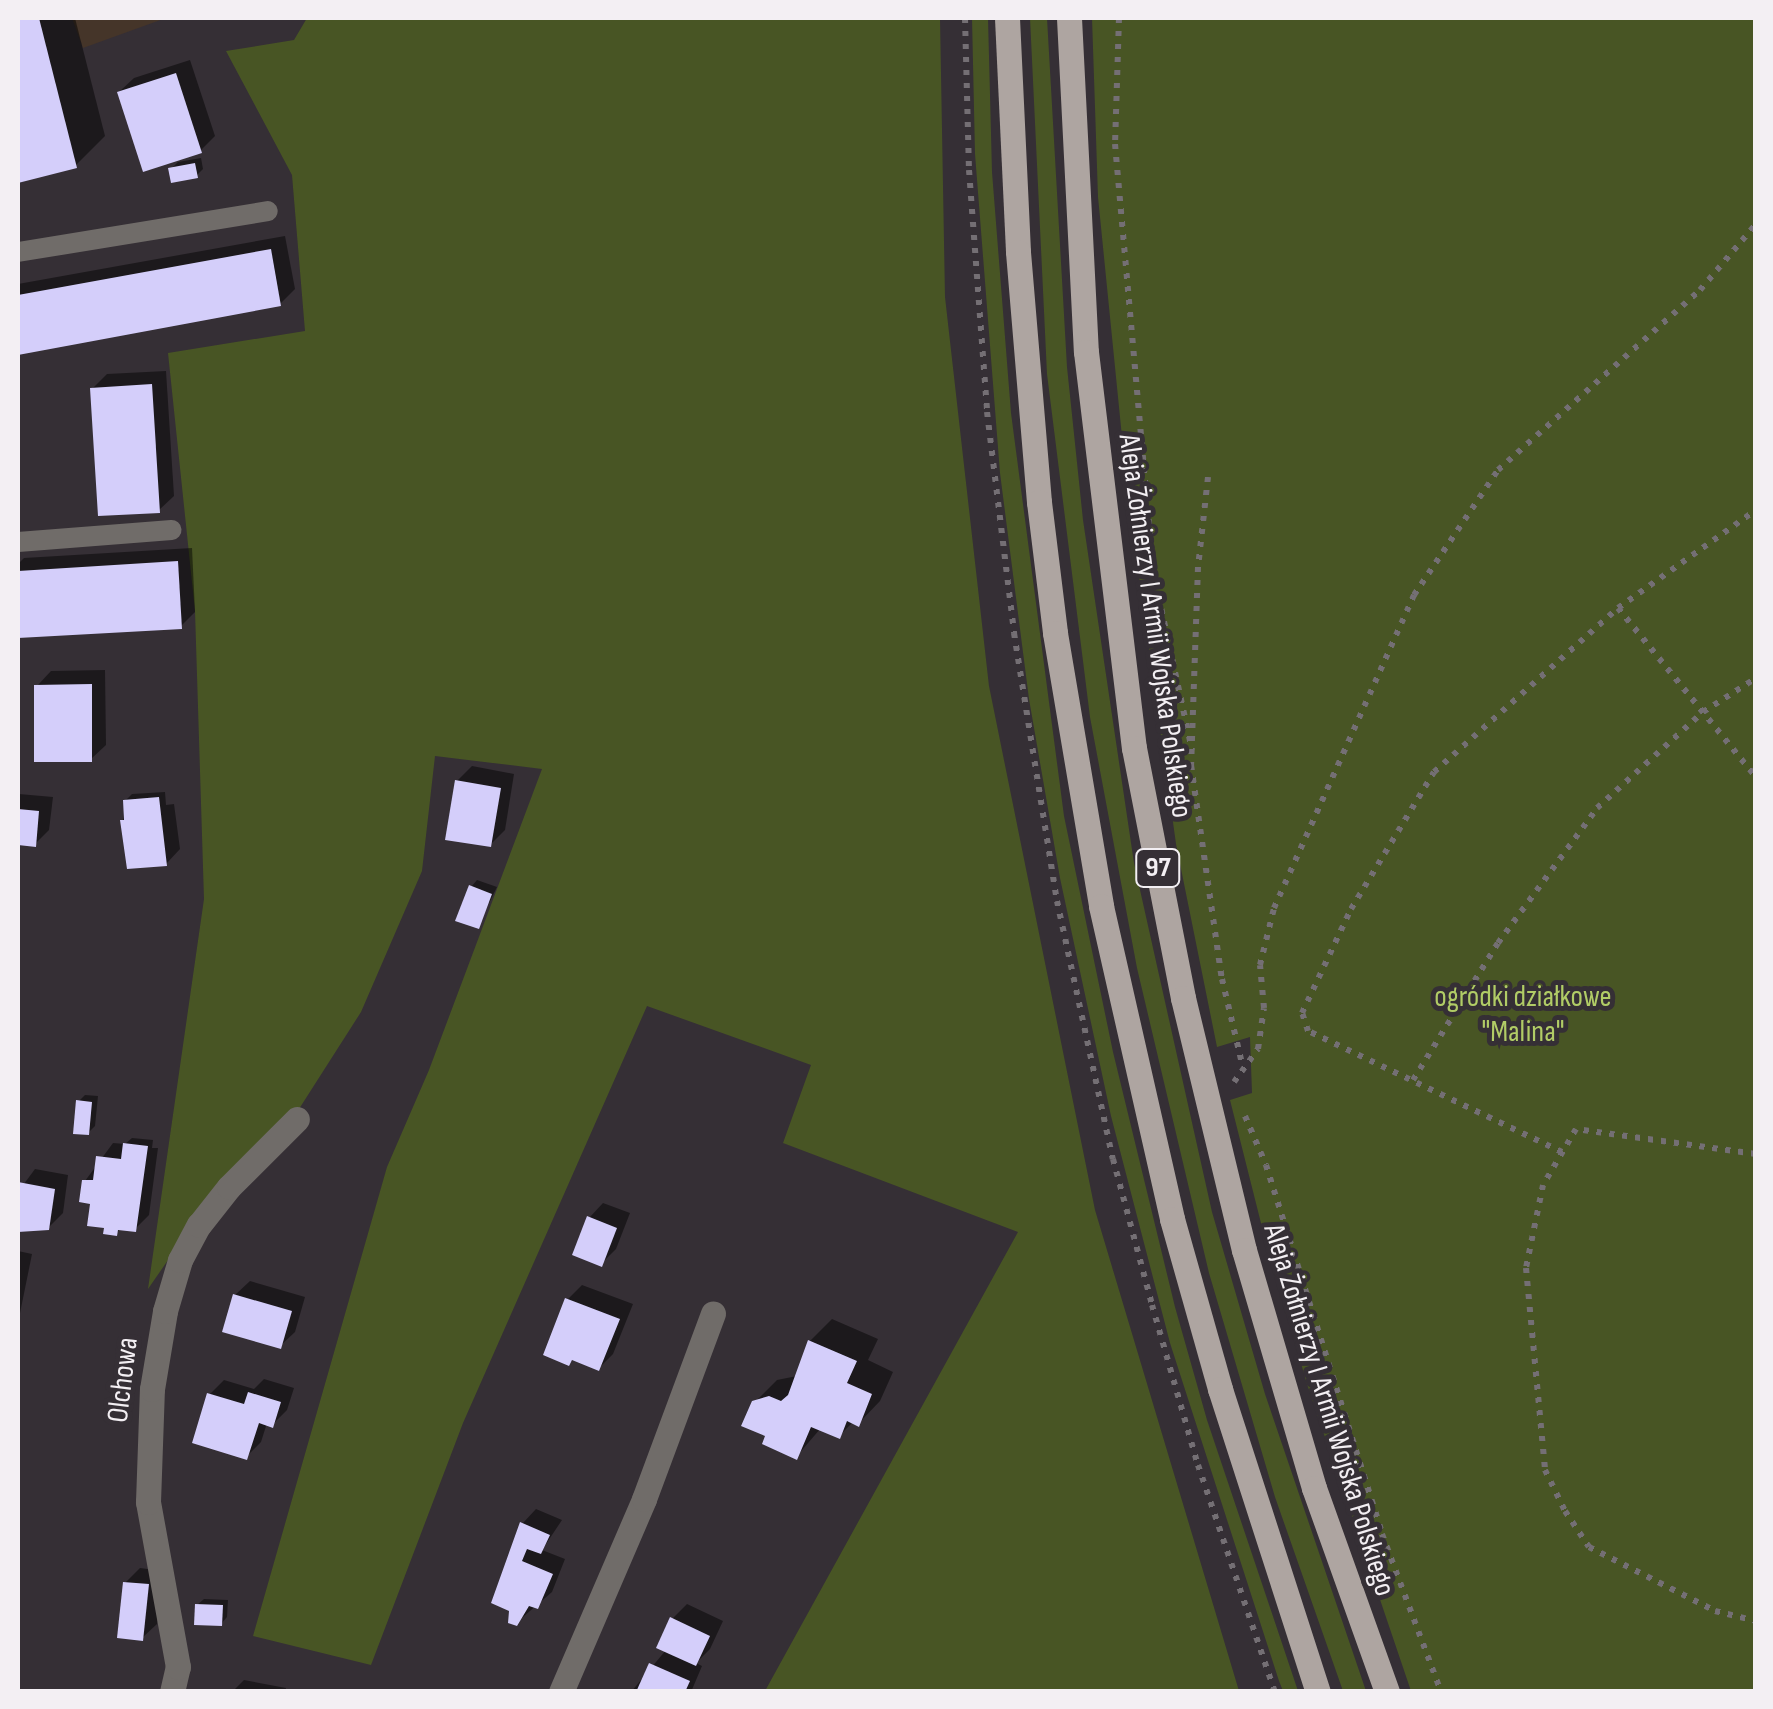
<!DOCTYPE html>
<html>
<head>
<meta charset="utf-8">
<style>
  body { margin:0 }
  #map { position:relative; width:1773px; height:1709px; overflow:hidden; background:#352f35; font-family:"Sofia Sans Condensed",sans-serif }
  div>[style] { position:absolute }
  .commercial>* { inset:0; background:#453529 }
  .green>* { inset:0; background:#485524 }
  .shadow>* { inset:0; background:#0007 }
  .building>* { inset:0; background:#d4cefa }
  .path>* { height:6px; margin-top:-3px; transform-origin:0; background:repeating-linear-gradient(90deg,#746f74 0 5px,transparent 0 13px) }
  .service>* { height:20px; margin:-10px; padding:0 10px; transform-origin:10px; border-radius:10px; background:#706c69 }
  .minor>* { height:25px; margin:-12.5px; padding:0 12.5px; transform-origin:12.5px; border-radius:12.5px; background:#706c69 }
  .primary>* { height:25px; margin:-12.5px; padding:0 12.5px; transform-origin:12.5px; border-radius:12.5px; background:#aea5a1 }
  span { translate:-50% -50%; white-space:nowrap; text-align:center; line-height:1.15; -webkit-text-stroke:10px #352f35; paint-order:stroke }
  .shield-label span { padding:2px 8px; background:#352f35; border:2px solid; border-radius:8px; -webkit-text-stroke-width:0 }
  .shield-label { font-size:28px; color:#f3eff3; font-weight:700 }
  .street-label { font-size:30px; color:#f3eff3 }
  .park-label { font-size:30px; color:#b1cc66 }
  .frame { position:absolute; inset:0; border:20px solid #f3eff3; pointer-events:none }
</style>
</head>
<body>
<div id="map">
  <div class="commercial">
    <div style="clip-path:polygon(72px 18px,166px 18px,83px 48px)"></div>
  </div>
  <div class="green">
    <div style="clip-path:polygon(307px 18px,940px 18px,945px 297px,989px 686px,1095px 1210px,1239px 1691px,765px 1691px,1018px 1232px,783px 1143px,811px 1065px,647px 1006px,463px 1423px,371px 1665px,253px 1636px,387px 1167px,429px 1070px,542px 769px,435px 756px,422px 871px,361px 1012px,299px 1109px,202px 1211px,148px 1289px,204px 899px,195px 611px,168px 353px,305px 331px,292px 175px,226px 51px,294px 40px)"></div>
    <div style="clip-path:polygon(972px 18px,988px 18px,992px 172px,1011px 413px,1064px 816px,1113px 1052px,1175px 1307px,1207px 1420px,1298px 1691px,1283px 1691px,1279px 1681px,1170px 1343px,1111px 1116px,1060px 878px,1029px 699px,1000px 473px,975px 154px)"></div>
    <div style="clip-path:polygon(1030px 18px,1047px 18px,1067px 367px,1083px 520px,1134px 863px,1212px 1212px,1265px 1394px,1366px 1691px,1343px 1691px,1275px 1497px,1209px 1273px,1137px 968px,1090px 717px,1047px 374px)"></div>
    <div style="clip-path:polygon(1092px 18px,1755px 18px,1755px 1691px,1411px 1691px,1307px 1384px,1265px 1239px,1230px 1100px,1252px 1093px,1250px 1037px,1217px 1047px,1176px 844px,1128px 497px,1098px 197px)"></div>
  </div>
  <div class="shadow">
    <div style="clip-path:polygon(18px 18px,75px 18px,105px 136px,75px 166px,18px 180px)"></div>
    <div style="clip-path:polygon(190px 60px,215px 136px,200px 151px,119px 92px,134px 78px)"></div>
    <div style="clip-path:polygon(201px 158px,203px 169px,196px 176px,171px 169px,178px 162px)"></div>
    <div style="clip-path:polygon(285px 236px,295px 289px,280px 304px,18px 352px,18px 284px)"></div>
    <div style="clip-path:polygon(166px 371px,174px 496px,159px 510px,92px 389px,107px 374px)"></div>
    <div style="clip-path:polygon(192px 548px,195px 612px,181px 626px,18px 636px,18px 564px,24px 558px)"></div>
    <div style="clip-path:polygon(105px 670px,106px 745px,91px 759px,37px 686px,51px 671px)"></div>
    <div style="clip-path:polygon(472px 766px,514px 774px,505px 830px,490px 845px,457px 781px)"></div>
    <div style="clip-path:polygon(165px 792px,166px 805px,174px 804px,180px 849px,166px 864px,123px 821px,125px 801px,132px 794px)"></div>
    <div style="clip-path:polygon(19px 794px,53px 797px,49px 830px,35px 844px,18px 842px)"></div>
    <div style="clip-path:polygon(477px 880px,497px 887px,478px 926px,471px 887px)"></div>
    <div style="clip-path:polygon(85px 1095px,98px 1096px,95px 1126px,88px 1133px,79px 1101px)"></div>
    <div style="clip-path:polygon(132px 1138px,153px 1140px,152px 1148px,158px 1148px,149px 1215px,135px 1229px,122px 1228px,116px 1233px,93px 1202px,85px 1181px,113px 1143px,125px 1144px)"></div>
    <div style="clip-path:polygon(35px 1169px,68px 1175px,63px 1213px,48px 1228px,18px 1229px,18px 1192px)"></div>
    <div style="clip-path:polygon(603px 1203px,630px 1213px,616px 1249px,601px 1264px,589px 1218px)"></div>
    <div style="clip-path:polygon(18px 1251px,32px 1254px,18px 1323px)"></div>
    <div style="clip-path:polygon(250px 1281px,305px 1297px,295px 1332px,280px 1346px,235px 1295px)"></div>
    <div style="clip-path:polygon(582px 1285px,633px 1304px,613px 1354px,599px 1368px,574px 1358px,569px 1364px,567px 1300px)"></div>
    <div style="clip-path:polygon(832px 1319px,878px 1339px,868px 1360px,893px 1372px,880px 1401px,858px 1424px,853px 1422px,839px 1436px,821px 1428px,796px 1457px,769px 1434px,754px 1403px,777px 1380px,797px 1376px,810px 1341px)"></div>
    <div style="clip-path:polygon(264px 1379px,294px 1388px,287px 1410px,272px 1425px,267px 1423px,261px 1442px,246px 1457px,210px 1394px,224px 1380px,254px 1389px)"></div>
    <div style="clip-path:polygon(536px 1509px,562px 1520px,542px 1550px,565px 1559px,552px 1592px,516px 1623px,522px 1524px)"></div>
    <div style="clip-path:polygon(140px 1568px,162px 1571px,157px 1624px,142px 1638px,125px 1583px)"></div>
    <div style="clip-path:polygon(204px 1599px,228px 1600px,227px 1617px,221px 1624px,197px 1605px)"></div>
    <div style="clip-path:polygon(687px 1604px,723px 1621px,710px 1649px,696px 1663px,702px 1666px,691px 1692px,631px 1692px,666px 1650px,672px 1619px)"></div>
    <div style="clip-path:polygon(244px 1680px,286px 1688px,285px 1692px,232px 1692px)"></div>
  </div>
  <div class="building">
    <div style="clip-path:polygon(18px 18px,39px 18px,77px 168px,18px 183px)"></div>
    <div style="clip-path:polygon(176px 73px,202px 153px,143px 172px,117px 92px)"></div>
    <div style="clip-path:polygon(195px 163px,198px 178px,171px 183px,168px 168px)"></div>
    <div style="clip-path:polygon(271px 249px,281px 306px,18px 355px,18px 295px)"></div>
    <div style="clip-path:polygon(152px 384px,160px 513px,98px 516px,90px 388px)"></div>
    <div style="clip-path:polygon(178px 561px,182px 629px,18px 638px,18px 571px)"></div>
    <div style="clip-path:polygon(92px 684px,92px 762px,34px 762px,34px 685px)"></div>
    <div style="clip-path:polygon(455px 780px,501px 788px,491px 847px,445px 840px)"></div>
    <div style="clip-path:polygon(159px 797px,167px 866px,127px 869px,120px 820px,124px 820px,123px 800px)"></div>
    <div style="clip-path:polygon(18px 809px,39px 811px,36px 847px,18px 845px)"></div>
    <div style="clip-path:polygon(469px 885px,492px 894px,479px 929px,455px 921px)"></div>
    <div style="clip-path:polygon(76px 1100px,92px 1102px,89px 1135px,73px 1134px)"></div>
    <div style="clip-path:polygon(123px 1143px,148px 1146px,136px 1232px,118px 1230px,117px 1236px,103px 1234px,104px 1228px,87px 1226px,90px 1204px,79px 1202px,82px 1180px,93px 1180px,96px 1156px,121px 1159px)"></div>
    <div style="clip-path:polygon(18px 1182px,55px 1189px,49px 1230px,18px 1232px)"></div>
    <div style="clip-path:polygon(587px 1216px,617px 1228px,602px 1267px,572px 1255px)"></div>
    <div style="clip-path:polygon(233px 1294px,292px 1311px,281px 1349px,222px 1332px)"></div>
    <div style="clip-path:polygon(565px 1298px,620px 1319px,599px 1371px,572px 1360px,569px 1366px,543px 1355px)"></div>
    <div style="clip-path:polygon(808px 1340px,857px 1361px,847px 1383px,872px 1394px,859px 1427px,847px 1421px,840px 1439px,811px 1427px,797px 1460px,762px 1444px,765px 1436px,741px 1426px,752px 1401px,769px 1396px,781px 1401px,788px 1395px)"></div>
    <div style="clip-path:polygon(248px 1392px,281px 1402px,273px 1428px,259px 1423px,247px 1460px,192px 1443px,207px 1393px,244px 1404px)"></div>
    <div style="clip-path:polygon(520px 1522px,550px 1535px,541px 1554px,527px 1549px,522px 1561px,553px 1574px,538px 1609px,529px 1606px,517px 1626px,508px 1623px,509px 1611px,491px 1603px)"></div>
    <div style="clip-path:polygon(123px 1582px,149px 1584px,143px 1641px,117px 1638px)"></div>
    <div style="clip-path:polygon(195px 1604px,223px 1605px,222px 1626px,194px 1625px)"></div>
    <div style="clip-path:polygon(670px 1617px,710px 1636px,696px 1666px,656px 1648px)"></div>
    <div style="clip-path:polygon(649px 1663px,690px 1681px,685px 1692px,636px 1692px)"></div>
  </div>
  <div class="path">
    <div style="left:965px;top:18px;width:152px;rotate:88.5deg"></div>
    <div style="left:969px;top:170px;width:243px;rotate:85.7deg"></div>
    <div style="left:987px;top:412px;width:223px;rotate:83deg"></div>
    <div style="left:1014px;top:633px;width:271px;rotate:80.9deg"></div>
    <div style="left:1057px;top:901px;width:264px;rotate:77.8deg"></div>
    <div style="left:1113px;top:1159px;width:151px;rotate:75deg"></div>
    <div style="left:1152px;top:1305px;width:166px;rotate:74deg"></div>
    <div style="left:1198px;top:1465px;width:240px;rotate:71.3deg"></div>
    <div style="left:1119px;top:18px;width:126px;rotate:91.8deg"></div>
    <div style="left:1115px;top:144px;width:429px;rotate:84.9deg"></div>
    <div style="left:1153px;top:571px;width:183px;rotate:77.7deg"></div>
    <div style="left:1208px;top:477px;width:91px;rotate:96.3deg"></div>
    <div style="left:1198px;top:567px;width:198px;rotate:92deg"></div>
    <div style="left:1191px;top:765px;width:216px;rotate:81.8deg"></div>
    <div style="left:1222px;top:979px;width:91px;rotate:76.7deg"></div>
    <div style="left:1618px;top:608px;width:169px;rotate:-35.4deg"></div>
    <div style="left:1413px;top:1080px;width:161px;rotate:-58.2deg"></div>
    <div style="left:1498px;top:943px;width:167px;rotate:-53.7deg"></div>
    <div style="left:1597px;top:808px;width:143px;rotate:-42.2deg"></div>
    <div style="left:1703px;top:712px;width:63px;rotate:-32.7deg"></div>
    <div style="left:1234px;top:1082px;width:41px;rotate:-54deg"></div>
    <div style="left:1258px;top:1049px;width:41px;rotate:-81.7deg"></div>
    <div style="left:1264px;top:1008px;width:43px;rotate:-95.3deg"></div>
    <div style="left:1260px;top:965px;width:59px;rotate:-76.2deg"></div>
    <div style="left:1274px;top:908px;width:343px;rotate:-65.9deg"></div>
    <div style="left:1414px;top:595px;width:151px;rotate:-56.1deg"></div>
    <div style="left:1498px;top:470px;width:271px;rotate:-41.7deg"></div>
    <div style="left:1700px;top:290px;width:87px;rotate:-49.7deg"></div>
    <div style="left:1245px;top:1116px;width:53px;rotate:66.8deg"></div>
    <div style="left:1266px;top:1165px;width:387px;rotate:72.5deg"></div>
    <div style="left:1382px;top:1534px;width:169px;rotate:69.5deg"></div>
    <div style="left:1562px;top:1152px;width:281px;rotate:-154.5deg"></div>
    <div style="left:1308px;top:1031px;width:19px;rotate:-108deg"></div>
    <div style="left:1302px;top:1013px;width:115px;rotate:-64.8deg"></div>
    <div style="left:1351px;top:909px;width:160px;rotate:-58.8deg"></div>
    <div style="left:1434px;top:772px;width:246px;rotate:-41.7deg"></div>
    <div style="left:1618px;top:608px;width:218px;rotate:50.8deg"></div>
    <div style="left:1756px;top:1154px;width:182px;rotate:-172.1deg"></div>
    <div style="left:1576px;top:1129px;width:65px;rotate:120.5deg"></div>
    <div style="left:1543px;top:1185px;width:85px;rotate:101.6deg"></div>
    <div style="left:1526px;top:1268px;width:203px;rotate:84.6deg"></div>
    <div style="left:1545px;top:1470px;width:46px;rotate:64deg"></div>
    <div style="left:1565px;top:1511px;width:43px;rotate:56.3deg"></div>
    <div style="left:1589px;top:1547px;width:141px;rotate:26.9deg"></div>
    <div style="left:1715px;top:1611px;width:42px;rotate:13.7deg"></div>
  </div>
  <div class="service">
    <div style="left:18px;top:252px;width:253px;rotate:-9.3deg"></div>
    <div style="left:18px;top:542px;width:154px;rotate:-4.5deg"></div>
  </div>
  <div class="minor">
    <div style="left:172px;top:1692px;width:26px;rotate:-77deg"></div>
    <div style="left:178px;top:1667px;width:168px;rotate:-100.3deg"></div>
    <div style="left:148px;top:1502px;width:113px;rotate:-88deg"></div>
    <div style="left:152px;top:1389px;width:79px;rotate:-80.5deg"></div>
    <div style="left:165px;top:1311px;width:53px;rotate:-73.6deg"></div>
    <div style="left:180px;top:1260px;width:40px;rotate:-62deg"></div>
    <div style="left:199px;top:1225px;width:48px;rotate:-51.7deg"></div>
    <div style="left:229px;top:1187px;width:96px;rotate:-45deg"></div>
    <div style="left:561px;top:1692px;width:210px;rotate:-66.7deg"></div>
    <div style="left:644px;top:1499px;width:198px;rotate:-69.6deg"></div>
  </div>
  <div class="primary">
    <div style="left:1007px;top:18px;width:234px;rotate:87.3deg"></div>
    <div style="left:1018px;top:252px;width:251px;rotate:85.2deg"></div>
    <div style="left:1039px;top:502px;width:132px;rotate:83deg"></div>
    <div style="left:1055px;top:633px;width:277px;rotate:80.4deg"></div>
    <div style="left:1101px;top:906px;width:321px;rotate:77.2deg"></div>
    <div style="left:1172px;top:1219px;width:177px;rotate:74.2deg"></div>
    <div style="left:1220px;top:1389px;width:318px;rotate:72.1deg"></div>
    <div style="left:1069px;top:18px;width:334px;rotate:87.1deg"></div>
    <div style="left:1086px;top:352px;width:399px;rotate:83.1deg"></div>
    <div style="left:1134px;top:748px;width:255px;rotate:78.9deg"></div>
    <div style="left:1183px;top:998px;width:259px;rotate:76.4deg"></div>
    <div style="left:1244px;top:1250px;width:248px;rotate:73.6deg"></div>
    <div style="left:1314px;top:1488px;width:217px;rotate:70.3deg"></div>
  </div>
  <div class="shield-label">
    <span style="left:1158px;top:868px">97</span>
  </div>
  <div class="street-label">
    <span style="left:1155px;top:626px;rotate:82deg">Aleja Żołnierzy I Armii Wojska Polskiego</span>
    <span style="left:123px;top:1380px;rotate:-83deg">Olchowa</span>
    <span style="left:1329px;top:1410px;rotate:73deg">Aleja Żołnierzy I Armii Wojska Polskiego</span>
  </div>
  <div class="park-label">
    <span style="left:1523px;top:1014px">ogródki działkowe<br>"Malina"</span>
  </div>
  <div class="frame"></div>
</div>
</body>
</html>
